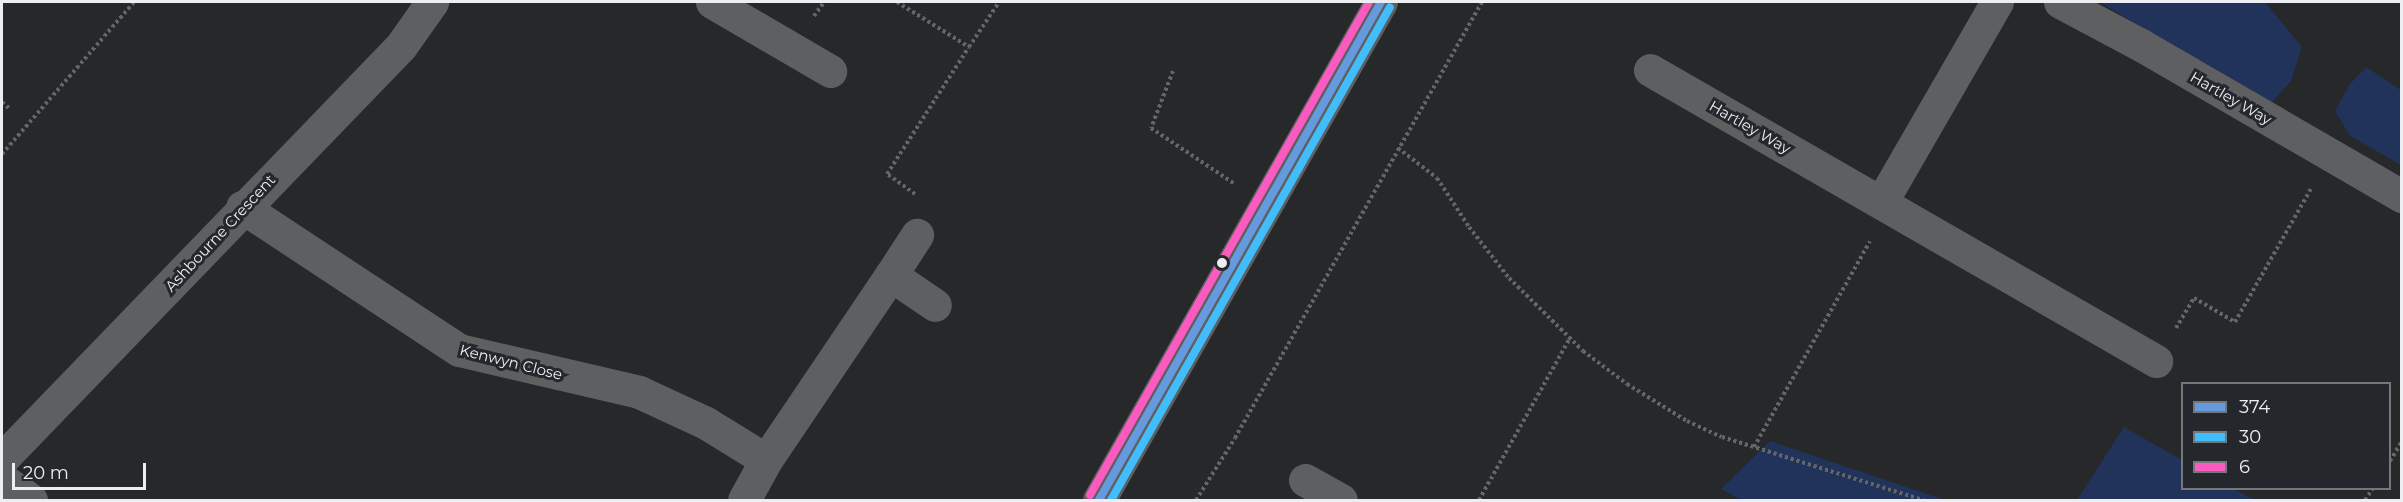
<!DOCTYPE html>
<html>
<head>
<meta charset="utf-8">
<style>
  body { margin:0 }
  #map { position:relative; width:2403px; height:502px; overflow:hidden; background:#26282a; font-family:Montserrat,sans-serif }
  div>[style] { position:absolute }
  .green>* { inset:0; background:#21335a }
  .path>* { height:4px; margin-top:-2px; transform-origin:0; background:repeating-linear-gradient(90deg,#656668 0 3px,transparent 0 6px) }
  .minor>* { height:33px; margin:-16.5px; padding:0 16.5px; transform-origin:16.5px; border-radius:16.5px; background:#5e5f61 }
  .tertiary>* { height:33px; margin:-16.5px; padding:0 16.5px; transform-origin:16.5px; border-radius:16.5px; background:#5e5f61 }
  .bus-1>* { height:8px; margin:-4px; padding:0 4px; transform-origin:4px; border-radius:4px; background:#669ade }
  .bus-2>* { height:8px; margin:-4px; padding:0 4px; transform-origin:4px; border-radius:4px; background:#41bdfb }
  .bus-3>* { height:8px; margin:-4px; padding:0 4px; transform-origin:4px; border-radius:4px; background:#fb5bc0 }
  .dots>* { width:16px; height:16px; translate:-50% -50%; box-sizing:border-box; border:3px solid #24272c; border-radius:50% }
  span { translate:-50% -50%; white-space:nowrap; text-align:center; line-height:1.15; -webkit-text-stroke:6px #24272c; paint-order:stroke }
  .street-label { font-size:15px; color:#eceef1 }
  .frame { position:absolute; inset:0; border:3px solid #eceef1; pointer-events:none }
  .legend { position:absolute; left:2181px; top:382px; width:210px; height:108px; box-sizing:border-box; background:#24272c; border:2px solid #74777b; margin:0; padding:8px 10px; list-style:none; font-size:18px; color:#eceef1 }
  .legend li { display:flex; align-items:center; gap:12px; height:30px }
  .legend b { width:30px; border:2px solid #74777b }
  .scale { position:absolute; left:12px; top:463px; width:134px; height:27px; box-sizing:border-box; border:3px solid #eceef1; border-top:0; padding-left:8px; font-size:18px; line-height:21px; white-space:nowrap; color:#eceef1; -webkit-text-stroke:4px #24272c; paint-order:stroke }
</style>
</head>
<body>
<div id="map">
  <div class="green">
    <div style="clip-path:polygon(2099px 2px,2265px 2px,2302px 47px,2291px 81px,2272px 102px)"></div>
    <div style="clip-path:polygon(2366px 67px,2401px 90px,2401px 165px,2350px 136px,2335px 111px,2350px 84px)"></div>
    <div style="clip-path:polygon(2124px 427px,2182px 460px,2182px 488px,2233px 489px,2255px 500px,2077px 500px)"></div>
    <div style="clip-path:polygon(1770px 441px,1945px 500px,1741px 500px,1721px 489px)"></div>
  </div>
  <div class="path">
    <div style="left:897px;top:2px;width:85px;rotate:32deg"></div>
    <div style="left:969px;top:47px;width:54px;rotate:-56.3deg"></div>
    <div style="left:814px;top:16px;width:17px;rotate:-54deg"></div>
    <div style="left:1173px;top:71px;width:61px;rotate:111.1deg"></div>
    <div style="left:1151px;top:128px;width:101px;rotate:33.7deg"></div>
    <div style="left:2px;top:102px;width:11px;rotate:41deg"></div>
    <div style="left:1398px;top:148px;width:49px;rotate:37.6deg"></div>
    <div style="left:1437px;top:178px;width:59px;rotate:56.9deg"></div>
    <div style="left:1469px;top:227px;width:65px;rotate:51.9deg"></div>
    <div style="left:1509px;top:278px;width:104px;rotate:44.6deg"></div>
    <div style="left:1583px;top:351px;width:55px;rotate:36.9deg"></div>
    <div style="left:1627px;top:384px;width:70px;rotate:31.7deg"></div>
    <div style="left:1687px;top:421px;width:38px;rotate:25deg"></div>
    <div style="left:1722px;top:437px;width:211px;rotate:17.4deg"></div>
    <div style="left:2px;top:154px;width:201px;rotate:-49deg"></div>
    <div style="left:915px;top:194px;width:34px;rotate:-144deg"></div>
    <div style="left:887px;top:174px;width:151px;rotate:-57.2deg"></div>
    <div style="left:2176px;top:328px;width:35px;rotate:-59deg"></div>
    <div style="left:2194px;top:298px;width:48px;rotate:30.3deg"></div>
    <div style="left:2235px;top:322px;width:153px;rotate:-60.3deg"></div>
    <div style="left:1754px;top:447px;width:236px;rotate:-60.6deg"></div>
    <div style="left:2390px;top:461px;width:23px;rotate:-59deg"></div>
    <div style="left:1196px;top:500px;width:73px;rotate:-57.8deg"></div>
    <div style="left:1235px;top:438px;width:501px;rotate:-60.47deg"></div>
    <div style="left:1479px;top:500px;width:186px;rotate:-60.7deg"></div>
    <div style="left:2365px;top:500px;width:14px;rotate:-56deg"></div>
  </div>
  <div class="minor">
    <div style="left:712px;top:2px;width:137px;rotate:30.3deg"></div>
    <div style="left:2060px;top:2px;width:92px;rotate:28deg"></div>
    <div style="left:2141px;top:45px;width:302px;rotate:30.1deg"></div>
    <div style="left:1650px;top:70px;width:584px;rotate:29.9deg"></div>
    <div style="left:1882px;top:201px;width:230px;rotate:-60deg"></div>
    <div style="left:242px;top:207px;width:260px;rotate:33.4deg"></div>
    <div style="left:459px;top:350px;width:185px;rotate:13.1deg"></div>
    <div style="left:639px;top:392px;width:74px;rotate:24.8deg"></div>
    <div style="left:706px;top:423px;width:70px;rotate:31.7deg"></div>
    <div style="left:891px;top:275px;width:48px;rotate:-57deg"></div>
    <div style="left:2px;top:459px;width:574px;rotate:-45.99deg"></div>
    <div style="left:401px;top:46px;width:54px;rotate:-54.8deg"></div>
    <div style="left:2px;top:479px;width:36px;rotate:36deg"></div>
    <div style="left:1305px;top:480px;width:41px;rotate:29.1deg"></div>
    <div style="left:744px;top:500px;width:46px;rotate:-61.2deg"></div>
    <div style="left:766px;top:460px;width:223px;rotate:-56deg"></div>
    <div style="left:891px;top:275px;width:53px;rotate:34.3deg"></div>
  </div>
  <div class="tertiary">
    <div style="left:1099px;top:500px;width:572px;rotate:-60.48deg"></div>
  </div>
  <div class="bus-1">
    <div style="left:1099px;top:500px;width:572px;rotate:-60.48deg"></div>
  </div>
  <div class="bus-2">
    <div style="left:1111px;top:500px;width:566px;rotate:-60.49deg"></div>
  </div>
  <div class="bus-3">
    <div style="left:1090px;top:495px;width:566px;rotate:-60.49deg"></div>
  </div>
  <div class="dots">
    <div style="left:1222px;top:263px;background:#eceef1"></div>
  </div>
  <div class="street-label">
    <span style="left:2231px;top:98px;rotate:30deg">Hartley Way</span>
    <span style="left:1750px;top:127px;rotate:30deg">Hartley Way</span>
    <span style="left:220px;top:233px;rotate:-47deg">Ashbourne Crescent</span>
    <span style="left:511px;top:362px;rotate:14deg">Kenwyn Close</span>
  </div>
  <div class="frame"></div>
  <ul class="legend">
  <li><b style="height:8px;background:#669ade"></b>374</li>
  <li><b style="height:8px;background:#41bdfb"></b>30</li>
  <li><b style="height:8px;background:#fb5bc0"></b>6</li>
  </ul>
  <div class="scale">20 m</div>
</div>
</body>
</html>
